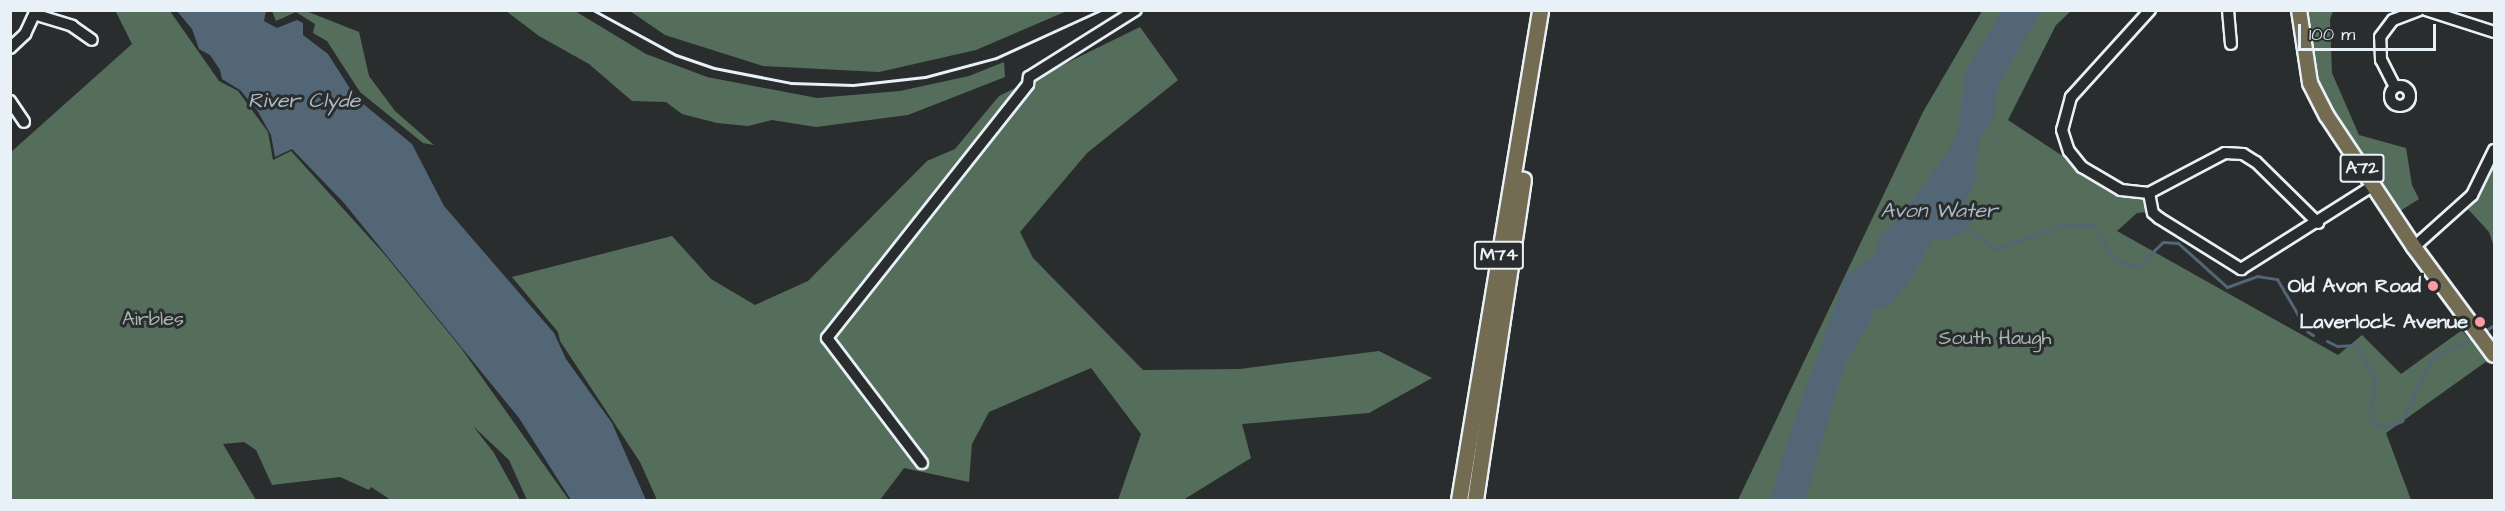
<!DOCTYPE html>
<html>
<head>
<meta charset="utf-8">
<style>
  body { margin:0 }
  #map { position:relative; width:2505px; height:511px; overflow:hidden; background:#2a2d2e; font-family:"Architects Daughter",sans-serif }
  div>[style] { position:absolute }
  .green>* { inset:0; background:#556e5c }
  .water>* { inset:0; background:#536676 }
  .stream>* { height:3px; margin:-1.5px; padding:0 1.5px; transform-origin:1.5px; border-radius:1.5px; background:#536676 }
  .roads { filter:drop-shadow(2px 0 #e8f1f8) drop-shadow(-2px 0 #e8f1f8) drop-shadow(0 2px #e8f1f8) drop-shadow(0 -2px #e8f1f8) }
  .minor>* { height:10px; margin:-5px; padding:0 5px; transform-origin:5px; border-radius:5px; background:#2a2d2e }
  .minor>.ring { margin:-5px; padding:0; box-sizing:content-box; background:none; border:10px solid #2a2d2e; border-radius:50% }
  .major>* { height:14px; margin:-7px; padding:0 7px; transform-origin:7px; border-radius:7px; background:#736b52 }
  .highway>* { height:15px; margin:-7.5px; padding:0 7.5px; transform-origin:7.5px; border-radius:7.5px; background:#736b52 }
  .rail>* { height:3px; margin:-1.5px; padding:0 1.5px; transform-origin:1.5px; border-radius:1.5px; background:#e8f1f8 }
  .dots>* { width:16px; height:16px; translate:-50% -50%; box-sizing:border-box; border:3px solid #2a2d2e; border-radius:50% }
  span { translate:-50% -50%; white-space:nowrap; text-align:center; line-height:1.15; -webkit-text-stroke:6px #2a2d2e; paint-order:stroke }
  .shield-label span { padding:2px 4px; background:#2a2d2e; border:2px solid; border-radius:4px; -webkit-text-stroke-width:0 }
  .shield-label { font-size:18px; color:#e8f1f8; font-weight:700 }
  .poi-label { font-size:20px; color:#e8f1f8; font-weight:700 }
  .right { translate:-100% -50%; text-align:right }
  .park-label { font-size:20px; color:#a6b6b2 }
  .water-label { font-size:21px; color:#acb9c4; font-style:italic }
  .frame { position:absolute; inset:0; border:12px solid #e8f1f8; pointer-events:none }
  .scale { position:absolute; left:2298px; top:24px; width:138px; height:27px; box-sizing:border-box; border:3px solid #e8f1f8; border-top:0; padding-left:8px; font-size:18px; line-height:21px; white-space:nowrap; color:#e8f1f8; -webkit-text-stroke:4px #2a2d2e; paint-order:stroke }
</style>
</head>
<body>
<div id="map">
  <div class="green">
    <div style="clip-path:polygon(115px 10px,170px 11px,219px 81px,238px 91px,268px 132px,273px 160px,291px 151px,385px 255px,461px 348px,569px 500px,527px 500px,509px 460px,473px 426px,494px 453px,520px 500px,391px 500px,371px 487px,369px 490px,340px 477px,272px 485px,256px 450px,244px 442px,223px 444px,256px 500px,11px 500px,11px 152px,132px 44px)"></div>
    <div style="clip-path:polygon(272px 11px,306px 11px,359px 32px,369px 76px,395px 111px,434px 145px,423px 143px,360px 92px,327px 41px,313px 33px,315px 24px,296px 12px,276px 21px)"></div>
    <div style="clip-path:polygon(506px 11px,575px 11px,646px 54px,707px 77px,817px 98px,900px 91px,969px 76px,1004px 62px,1005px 77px,908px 115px,816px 127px,772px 120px,748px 126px,717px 123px,682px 114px,666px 102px,632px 101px,589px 64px,539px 36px)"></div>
    <div style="clip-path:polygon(630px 11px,1067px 11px,976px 50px,879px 72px,763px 66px,665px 35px)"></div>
    <div style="clip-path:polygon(1982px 11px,2071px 11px,2056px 25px,2008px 120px,2064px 157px,2089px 180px,2142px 198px,2147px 212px,2137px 213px,2117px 231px,2338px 355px,2362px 335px,2401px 374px,2462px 330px,2487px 361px,2386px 433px,2411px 500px,1738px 500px,1923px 112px)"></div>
    <div style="clip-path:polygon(2308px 11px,2333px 11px,2330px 19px,2332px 73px,2359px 135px,2406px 148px,2412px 185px,2419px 199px,2400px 211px,2331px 113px,2318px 79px)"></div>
    <div style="clip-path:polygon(1140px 27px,1178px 80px,1087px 153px,1020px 232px,1033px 258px,1143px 370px,1240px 369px,1379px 351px,1432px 378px,1369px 413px,1242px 424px,1251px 458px,1183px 500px,1118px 500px,1141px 434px,1091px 368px,989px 412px,972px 444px,969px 482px,904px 468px,880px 500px,657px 500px,640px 462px,560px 341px,558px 332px,512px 277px,672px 236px,711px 279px,755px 305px,808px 281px,927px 161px,955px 149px,999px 96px)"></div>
    <div style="clip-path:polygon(2494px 166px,2494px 247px,2489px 232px,2467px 208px)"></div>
  </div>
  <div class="water">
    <div style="clip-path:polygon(177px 11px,266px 11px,264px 21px,277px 28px,297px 20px,303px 23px,303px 35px,328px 54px,356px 98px,412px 144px,444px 206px,554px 333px,566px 359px,612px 423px,646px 500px,571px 500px,519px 418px,344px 203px,292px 149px,275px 157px,271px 135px,257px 110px,240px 90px,222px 79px,220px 70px,210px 55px,199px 49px,192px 29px)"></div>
    <div style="clip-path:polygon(2002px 11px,2041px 11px,1999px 84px,1993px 120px,1979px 139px,1975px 181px,1965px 203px,1973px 220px,1966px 231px,1946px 239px,1932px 240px,1914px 275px,1890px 306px,1870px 311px,1872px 319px,1846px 361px,1805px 500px,1771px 500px,1784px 451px,1846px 274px,1874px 256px,1881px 234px,1901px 216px,1949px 150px,1959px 128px,1965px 73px)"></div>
  </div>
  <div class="stream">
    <div style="left:1965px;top:225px;width:38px;rotate:40deg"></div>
    <div style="left:1994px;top:249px;width:75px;rotate:-19.4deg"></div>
    <div style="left:2065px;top:224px;width:28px;rotate:2deg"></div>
    <div style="left:2093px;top:225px;width:41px;rotate:59deg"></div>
    <div style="left:2114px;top:260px;width:24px;rotate:17deg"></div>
    <div style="left:2137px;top:267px;width:36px;rotate:-44deg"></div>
    <div style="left:2163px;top:242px;width:15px;rotate:4deg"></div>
    <div style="left:2178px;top:243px;width:66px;rotate:41.9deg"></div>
    <div style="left:2227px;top:287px;width:32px;rotate:-20deg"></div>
    <div style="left:2257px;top:276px;width:20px;rotate:9deg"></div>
    <div style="left:2277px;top:279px;width:61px;rotate:59.7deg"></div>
    <div style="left:2308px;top:332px;width:6px;rotate:31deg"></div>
    <div style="left:2483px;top:332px;width:13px;rotate:-32deg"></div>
    <div style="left:2327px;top:341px;width:11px;rotate:27deg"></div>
    <div style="left:2337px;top:346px;width:19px;rotate:-3deg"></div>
    <div style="left:2356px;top:345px;width:39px;rotate:60deg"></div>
    <div style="left:2376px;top:379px;width:36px;rotate:100deg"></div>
    <div style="left:2370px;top:414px;width:12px;rotate:66deg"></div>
    <div style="left:2375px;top:425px;width:12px;rotate:9deg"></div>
    <div style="left:2387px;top:427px;width:16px;rotate:-22deg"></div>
    <div style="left:2402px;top:421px;width:72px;rotate:-64.5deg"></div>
    <div style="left:2433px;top:356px;width:46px;rotate:-23.2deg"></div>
  </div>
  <div class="roads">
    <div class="minor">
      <div style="left:2150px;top:10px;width:118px;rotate:132.2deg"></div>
      <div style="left:2071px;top:97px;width:34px;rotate:105deg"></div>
      <div style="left:2062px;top:130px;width:22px;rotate:72deg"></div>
      <div style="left:2069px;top:151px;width:21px;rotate:51deg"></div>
      <div style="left:2082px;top:167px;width:45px;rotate:30.5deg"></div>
      <div style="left:2121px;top:190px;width:28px;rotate:6deg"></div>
      <div style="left:2149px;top:193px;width:20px;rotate:79deg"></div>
      <div style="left:2153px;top:213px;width:8px;rotate:40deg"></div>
      <div style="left:2159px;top:218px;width:97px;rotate:31.9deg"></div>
      <div style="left:2241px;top:269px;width:157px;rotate:-32.3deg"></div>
      <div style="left:2228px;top:10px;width:34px;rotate:85deg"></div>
      <div style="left:2426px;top:10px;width:71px;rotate:17.9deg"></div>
      <div style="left:37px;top:15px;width:37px;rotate:17deg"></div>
      <div style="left:72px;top:26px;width:24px;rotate:35deg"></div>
      <div style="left:10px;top:48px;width:21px;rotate:-43deg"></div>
      <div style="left:25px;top:34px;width:26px;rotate:-65deg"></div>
      <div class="ring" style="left:2390px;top:86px;width:10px;height:10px"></div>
      <div style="left:2395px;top:87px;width:30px;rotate:-117deg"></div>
      <div style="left:2381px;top:60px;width:23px;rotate:-92deg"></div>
      <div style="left:2380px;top:37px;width:21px;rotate:-53deg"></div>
      <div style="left:2393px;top:20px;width:28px;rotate:-21deg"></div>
      <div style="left:10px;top:101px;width:25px;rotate:56deg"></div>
      <div style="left:2149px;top:193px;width:86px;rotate:-27.8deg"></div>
      <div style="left:2225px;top:153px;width:18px;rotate:3deg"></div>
      <div style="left:2243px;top:154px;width:15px;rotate:32deg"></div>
      <div style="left:2256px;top:162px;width:87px;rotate:44.5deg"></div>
      <div style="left:2414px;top:247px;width:78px;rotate:-41.9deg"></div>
      <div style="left:2472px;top:195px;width:50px;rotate:-63.9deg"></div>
      <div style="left:922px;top:463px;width:157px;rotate:-127.2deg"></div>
      <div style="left:827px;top:338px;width:324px;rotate:-51.6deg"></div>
      <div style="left:1028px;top:84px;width:7px;rotate:-82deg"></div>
      <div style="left:1029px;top:77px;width:126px;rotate:-32.1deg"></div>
    </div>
    <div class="major">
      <div style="left:2299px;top:10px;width:74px;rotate:81.4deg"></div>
      <div style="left:2310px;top:83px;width:37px;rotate:63deg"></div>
      <div style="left:2327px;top:116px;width:157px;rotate:56.4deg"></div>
      <div style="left:2414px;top:247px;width:134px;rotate:53.5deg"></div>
    </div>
    <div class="highway">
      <div style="left:1459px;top:500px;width:497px;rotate:-80.6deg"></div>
      <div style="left:1475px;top:500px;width:324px;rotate:-81.5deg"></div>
    </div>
  </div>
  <div class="rail">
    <div style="left:593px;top:10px;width:94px;rotate:28.5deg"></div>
    <div style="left:676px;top:55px;width:40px;rotate:18.9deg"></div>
    <div style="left:714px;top:68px;width:78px;rotate:11deg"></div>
    <div style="left:791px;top:83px;width:62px;rotate:1.8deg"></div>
    <div style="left:853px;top:85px;width:72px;rotate:-6.3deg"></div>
    <div style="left:925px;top:77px;width:73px;rotate:-15deg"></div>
    <div style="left:996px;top:58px;width:115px;rotate:-24.6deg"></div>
  </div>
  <div class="dots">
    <div style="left:2433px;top:286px;background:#ff9aa2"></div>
    <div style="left:2480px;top:322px;background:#ff9aa2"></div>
  </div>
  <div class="shield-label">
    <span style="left:2362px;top:168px">A72</span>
    <span style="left:1499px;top:255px">M74</span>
  </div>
  <div class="poi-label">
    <span class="right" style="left:2421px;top:286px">Old Avon Road</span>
    <span class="right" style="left:2468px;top:322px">Laverlock Avenue</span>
  </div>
  <div class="park-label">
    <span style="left:153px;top:319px">Airbles</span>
    <span style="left:1995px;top:338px">South Haugh</span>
  </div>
  <div class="water-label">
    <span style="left:304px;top:101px">River Clyde</span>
    <span style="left:1939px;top:211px">Avon Water</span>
  </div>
  <div class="frame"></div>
  <div class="scale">100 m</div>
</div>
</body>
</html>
